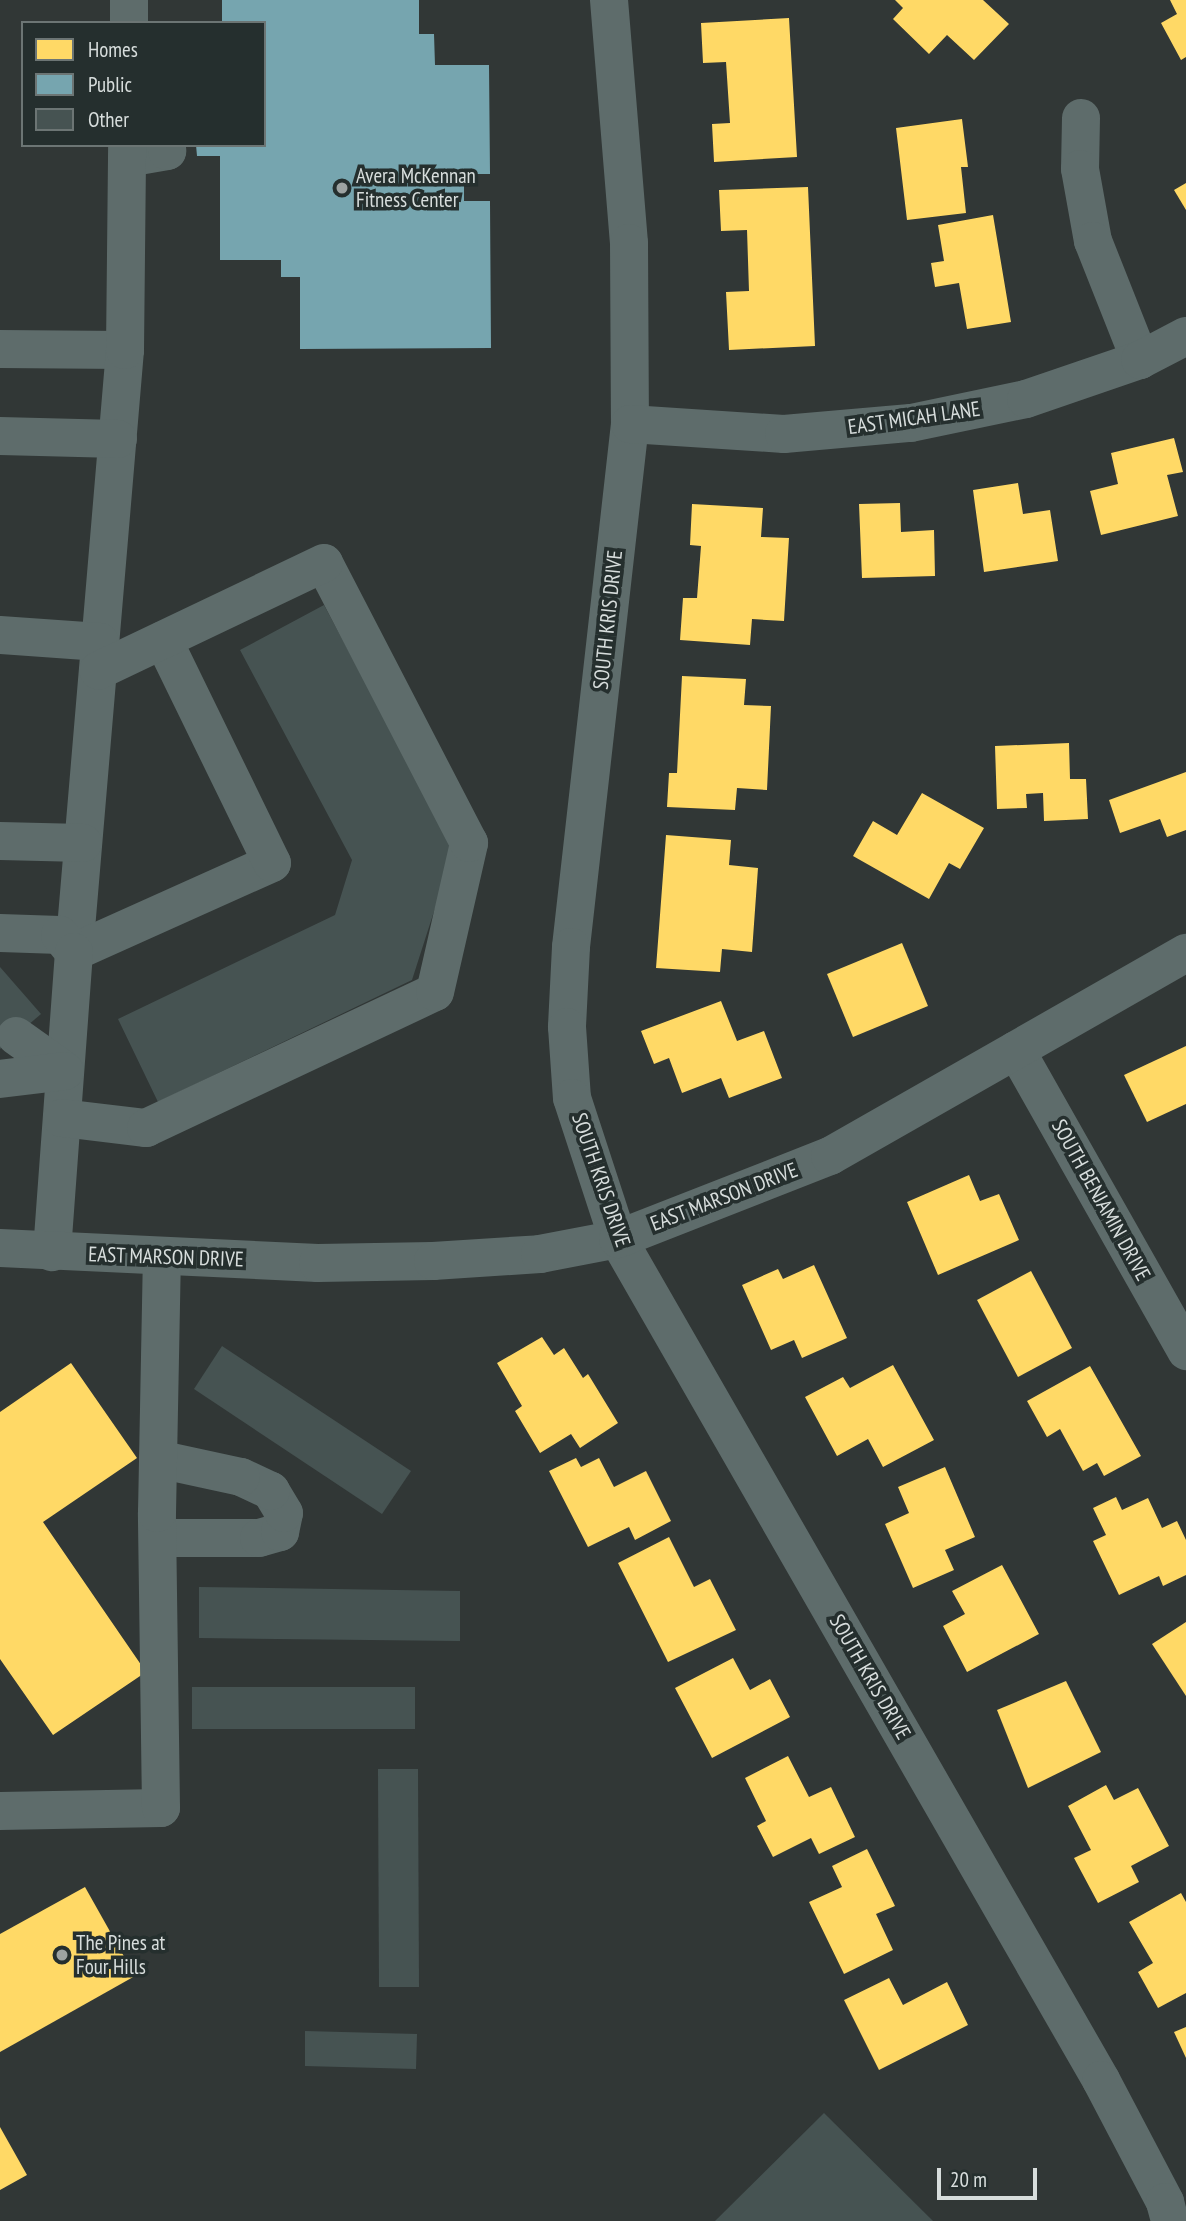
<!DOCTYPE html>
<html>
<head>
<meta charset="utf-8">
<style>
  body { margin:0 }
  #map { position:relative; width:1186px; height:2221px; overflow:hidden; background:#313736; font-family:"PT Sans Narrow",sans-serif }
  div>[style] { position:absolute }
  .homes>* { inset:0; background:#ffd966 }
  .public>* { inset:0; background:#76a5af }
  .building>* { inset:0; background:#465352 }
  .minor>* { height:38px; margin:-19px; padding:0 19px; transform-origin:19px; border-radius:19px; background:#5e6c6b }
  .dots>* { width:19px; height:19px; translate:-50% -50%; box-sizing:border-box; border:4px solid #252f2e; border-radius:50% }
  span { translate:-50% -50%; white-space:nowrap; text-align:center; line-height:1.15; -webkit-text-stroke:7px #252f2e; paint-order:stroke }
  .poi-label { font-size:21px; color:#d7dddc }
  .left { translate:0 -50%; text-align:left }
  .street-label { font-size:21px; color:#d7dddc }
  .legend { position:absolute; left:21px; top:21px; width:245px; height:126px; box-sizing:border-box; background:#252f2e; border:2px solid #6c7574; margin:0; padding:9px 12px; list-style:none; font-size:21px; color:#d7dddc }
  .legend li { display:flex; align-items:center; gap:14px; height:35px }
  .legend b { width:35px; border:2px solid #6c7574 }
  .scale { position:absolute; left:937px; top:2168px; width:100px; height:32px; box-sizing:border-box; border:4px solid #d7dddc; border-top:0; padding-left:9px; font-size:21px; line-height:24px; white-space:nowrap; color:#d7dddc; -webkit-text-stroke:5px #252f2e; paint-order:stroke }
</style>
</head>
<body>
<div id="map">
  <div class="homes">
    <div style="clip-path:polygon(895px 0,983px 0,1009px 24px,974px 60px,947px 35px,929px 54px,893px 19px,903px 8px)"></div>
    <div style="clip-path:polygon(1170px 0,1186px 0,1186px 57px,1181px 60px,1161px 23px,1177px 14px)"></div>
    <div style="clip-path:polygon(789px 18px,797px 157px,714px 162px,712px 124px,730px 123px,726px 62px,703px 63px,701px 23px)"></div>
    <div style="clip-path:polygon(962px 119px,968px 167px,961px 167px,966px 213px,907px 220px,896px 128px)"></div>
    <div style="clip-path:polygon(1186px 183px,1186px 210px,1174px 190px)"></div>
    <div style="clip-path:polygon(808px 187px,815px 346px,729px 350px,726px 292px,749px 291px,747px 230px,721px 231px,719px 190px)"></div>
    <div style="clip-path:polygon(993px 215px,1011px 322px,967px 329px,959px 283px,935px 287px,931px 263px,944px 261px,938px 225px)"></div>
    <div style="clip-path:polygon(1174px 438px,1183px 472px,1167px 475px,1178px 516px,1101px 535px,1090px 491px,1118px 484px,1111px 453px)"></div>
    <div style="clip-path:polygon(1018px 483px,1023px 514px,1050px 510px,1058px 561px,984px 572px,973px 490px)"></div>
    <div style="clip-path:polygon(900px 503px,901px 532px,934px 530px,935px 576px,862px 578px,859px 504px)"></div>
    <div style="clip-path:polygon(692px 504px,763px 508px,761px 537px,789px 538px,784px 621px,752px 619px,750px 645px,680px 640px,683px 598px,697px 598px,701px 546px,690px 545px)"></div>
    <div style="clip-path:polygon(682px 676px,746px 679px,744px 705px,771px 706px,767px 790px,737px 788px,735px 810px,667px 807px,669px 773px,677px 773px)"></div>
    <div style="clip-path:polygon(1069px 743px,1070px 779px,1086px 779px,1088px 819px,1044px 821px,1043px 793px,1026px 794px,1027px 808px,997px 809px,995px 746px)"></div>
    <div style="clip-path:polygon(1186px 772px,1186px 830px,1167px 837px,1160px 819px,1120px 833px,1109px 800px)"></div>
    <div style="clip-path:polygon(922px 793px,984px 828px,960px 869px,949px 863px,929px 899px,853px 856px,873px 821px,897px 835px)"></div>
    <div style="clip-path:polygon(666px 835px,731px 840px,729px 865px,758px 868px,752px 952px,722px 949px,720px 972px,656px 968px)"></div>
    <div style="clip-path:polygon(902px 943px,928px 1006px,853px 1037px,827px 974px)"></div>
    <div style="clip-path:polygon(721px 1001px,737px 1041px,764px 1031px,782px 1078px,729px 1098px,721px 1078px,682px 1093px,669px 1058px,654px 1064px,641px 1031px)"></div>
    <div style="clip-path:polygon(1186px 1046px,1186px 1104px,1147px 1122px,1124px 1075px)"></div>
    <div style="clip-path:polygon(969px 1175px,980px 1201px,999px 1194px,1019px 1240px,938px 1275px,907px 1202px)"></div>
    <div style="clip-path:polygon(814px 1265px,847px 1338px,802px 1358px,794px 1340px,771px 1350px,742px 1285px,778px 1269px,783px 1279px)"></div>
    <div style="clip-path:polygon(1031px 1271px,1072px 1348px,1018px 1377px,977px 1300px)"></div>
    <div style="clip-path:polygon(542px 1337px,554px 1355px,564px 1348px,583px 1378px,588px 1374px,618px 1423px,580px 1448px,571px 1434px,540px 1453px,515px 1411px,522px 1406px,497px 1363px)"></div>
    <div style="clip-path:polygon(71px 1363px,137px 1458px,43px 1522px,146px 1672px,53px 1735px,0 1659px,0 1412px)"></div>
    <div style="clip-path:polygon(893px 1365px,934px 1440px,883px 1467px,868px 1439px,837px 1456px,805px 1397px,843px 1377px,850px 1388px)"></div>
    <div style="clip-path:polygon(1090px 1366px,1141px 1456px,1104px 1476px,1097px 1463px,1083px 1471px,1060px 1429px,1047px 1437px,1027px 1401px)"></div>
    <div style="clip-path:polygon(576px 1458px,581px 1467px,599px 1458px,614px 1487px,646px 1471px,671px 1521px,635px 1540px,629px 1527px,588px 1547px,549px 1471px)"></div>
    <div style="clip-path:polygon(945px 1467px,975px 1537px,945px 1550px,954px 1570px,913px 1588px,885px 1524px,909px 1513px,898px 1487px)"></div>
    <div style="clip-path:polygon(1116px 1497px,1122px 1510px,1148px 1498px,1162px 1528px,1177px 1521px,1186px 1540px,1186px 1575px,1163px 1586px,1159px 1576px,1119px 1595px,1093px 1541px,1106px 1535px,1093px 1508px)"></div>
    <div style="clip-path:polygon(669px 1537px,694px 1587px,710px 1579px,736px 1630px,668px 1662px,618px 1563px)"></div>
    <div style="clip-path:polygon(1002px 1565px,1039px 1634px,967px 1672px,943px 1626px,965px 1614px,952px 1591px)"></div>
    <div style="clip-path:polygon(1186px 1622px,1186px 1696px,1152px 1644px)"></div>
    <div style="clip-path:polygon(733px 1658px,750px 1690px,770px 1679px,790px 1717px,712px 1758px,675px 1688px)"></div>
    <div style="clip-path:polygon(1066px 1681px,1101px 1752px,1028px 1788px,997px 1710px)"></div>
    <div style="clip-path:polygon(788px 1756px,809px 1797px,831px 1787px,855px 1837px,819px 1854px,811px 1838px,773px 1857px,757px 1826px,766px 1821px,745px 1778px)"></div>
    <div style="clip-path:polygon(1106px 1785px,1114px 1800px,1138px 1788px,1169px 1846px,1131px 1866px,1139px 1882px,1098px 1903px,1074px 1858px,1091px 1850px,1068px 1806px)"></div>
    <div style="clip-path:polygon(867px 1849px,895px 1906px,876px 1914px,893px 1950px,844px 1974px,809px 1902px,842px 1887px,832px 1866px)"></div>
    <div style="clip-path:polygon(85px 1887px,135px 1976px,0 2052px,0 1934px)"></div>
    <div style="clip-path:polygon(1181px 1893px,1186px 1902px,1186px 1993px,1158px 2008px,1138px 1972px,1153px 1963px,1129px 1922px)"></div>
    <div style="clip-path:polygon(889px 1978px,903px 2005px,947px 1982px,968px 2025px,879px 2070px,844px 2000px)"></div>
    <div style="clip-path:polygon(1186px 2027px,1186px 2058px,1174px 2032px)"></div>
    <div style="clip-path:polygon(0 2127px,27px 2175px,0 2190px)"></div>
  </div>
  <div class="public">
    <div style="clip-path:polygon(222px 0,419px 0,419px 34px,434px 34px,435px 65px,489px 65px,490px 174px,464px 174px,464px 201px,490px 201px,491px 348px,300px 349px,300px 277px,281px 277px,281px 260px,220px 260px,220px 156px,197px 156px,196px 145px,264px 145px,264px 23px,222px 23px)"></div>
  </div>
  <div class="building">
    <div style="clip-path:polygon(324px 605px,454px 849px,412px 980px,158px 1102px,118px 1019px,335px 915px,352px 860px,240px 650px)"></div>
    <div style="clip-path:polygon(0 967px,41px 1014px,0 1049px)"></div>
    <div style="clip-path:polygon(222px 1346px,411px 1471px,382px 1514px,194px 1389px)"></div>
    <div style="clip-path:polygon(199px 1587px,460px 1591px,460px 1641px,199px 1638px)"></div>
    <div style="clip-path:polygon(192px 1687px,415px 1687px,415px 1729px,192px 1729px)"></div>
    <div style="clip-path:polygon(378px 1769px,418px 1769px,419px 1987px,379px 1987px)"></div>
    <div style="clip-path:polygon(305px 2031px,417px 2034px,416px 2069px,305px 2066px)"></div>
    <div style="clip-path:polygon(824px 2113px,933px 2221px,715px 2221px)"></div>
  </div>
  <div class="minor">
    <div style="left:609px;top:0;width:244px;rotate:85.3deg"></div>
    <div style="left:629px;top:243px;width:181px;rotate:89.7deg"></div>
    <div style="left:630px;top:424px;width:526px;rotate:96.44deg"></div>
    <div style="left:571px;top:947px;width:80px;rotate:92.9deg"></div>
    <div style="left:567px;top:1027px;width:71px;rotate:86deg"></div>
    <div style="left:572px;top:1098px;width:148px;rotate:71.9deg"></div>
    <div style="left:618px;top:1239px;width:970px;rotate:60.13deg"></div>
    <div style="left:1101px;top:2080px;width:138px;rotate:62.3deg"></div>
    <div style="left:1165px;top:2202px;width:20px;rotate:75deg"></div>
    <div style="left:129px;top:23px;width:23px;rotate:-90deg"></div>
    <div style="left:1081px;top:118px;width:51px;rotate:91.1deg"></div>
    <div style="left:1080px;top:169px;width:73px;rotate:79.8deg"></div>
    <div style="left:1093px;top:241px;width:128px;rotate:68.4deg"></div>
    <div style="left:127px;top:158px;width:41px;rotate:-9.9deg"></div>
    <div style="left:167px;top:151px;width:6px;rotate:-90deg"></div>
    <div style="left:0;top:349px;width:125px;rotate:0.5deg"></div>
    <div style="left:125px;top:350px;width:604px;rotate:94.84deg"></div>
    <div style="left:74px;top:952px;width:217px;rotate:-24.2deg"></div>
    <div style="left:272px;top:863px;width:248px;rotate:-116deg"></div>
    <div style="left:125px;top:350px;width:205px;rotate:-89.4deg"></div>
    <div style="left:630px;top:424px;width:154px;rotate:3.7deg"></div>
    <div style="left:784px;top:434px;width:127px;rotate:-5deg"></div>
    <div style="left:911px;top:423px;width:117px;rotate:-11.8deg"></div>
    <div style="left:1026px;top:399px;width:120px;rotate:-18.9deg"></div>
    <div style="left:1140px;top:360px;width:52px;rotate:-27.6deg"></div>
    <div style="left:0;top:436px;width:118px;rotate:1.5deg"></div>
    <div style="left:0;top:635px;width:100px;rotate:4deg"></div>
    <div style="left:0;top:841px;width:83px;rotate:1.4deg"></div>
    <div style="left:0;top:933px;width:60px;rotate:1.9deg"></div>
    <div style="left:60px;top:935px;width:22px;rotate:51deg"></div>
    <div style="left:74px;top:952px;width:301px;rotate:94.2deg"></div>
    <div style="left:16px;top:1036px;width:60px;rotate:35.5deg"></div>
    <div style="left:1016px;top:1050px;width:346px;rotate:60.5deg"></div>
    <div style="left:0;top:1079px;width:65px;rotate:-7deg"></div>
    <div style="left:62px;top:1118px;width:85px;rotate:6.8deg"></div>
    <div style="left:146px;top:1128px;width:319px;rotate:-25.2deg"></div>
    <div style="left:435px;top:992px;width:153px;rotate:-77.1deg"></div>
    <div style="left:469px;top:843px;width:315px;rotate:-117.4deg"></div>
    <div style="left:324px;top:563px;width:250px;rotate:154.5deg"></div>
    <div style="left:0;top:1248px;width:318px;rotate:2.7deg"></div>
    <div style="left:318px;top:1263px;width:115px;rotate:-1deg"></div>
    <div style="left:433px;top:1261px;width:107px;rotate:-3.7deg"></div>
    <div style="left:540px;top:1254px;width:79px;rotate:-10.9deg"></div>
    <div style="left:618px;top:1239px;width:228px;rotate:-21.4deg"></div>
    <div style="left:830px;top:1156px;width:410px;rotate:-29.7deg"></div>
    <div style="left:158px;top:1538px;width:101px"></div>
    <div style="left:259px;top:1538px;width:22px;rotate:-16deg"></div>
    <div style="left:280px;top:1532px;width:19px;rotate:-78deg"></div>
    <div style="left:284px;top:1513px;width:26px;rotate:-121deg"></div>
    <div style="left:271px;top:1491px;width:33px;rotate:-155deg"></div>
    <div style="left:241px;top:1477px;width:85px;rotate:-167.8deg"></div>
    <div style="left:0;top:1811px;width:161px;rotate:-1.1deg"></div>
    <div style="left:161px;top:1808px;width:295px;rotate:-90.8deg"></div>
    <div style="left:157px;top:1513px;width:255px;rotate:-88.9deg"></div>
  </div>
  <div class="dots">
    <div style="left:342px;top:188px;background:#9da3a2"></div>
    <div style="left:62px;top:1955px;background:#9da3a2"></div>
  </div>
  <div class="poi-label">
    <span class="left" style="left:356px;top:188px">Avera McKennan<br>Fitness Center</span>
    <span class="left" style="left:76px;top:1955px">The Pines at<br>Four Hills</span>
  </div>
  <div class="street-label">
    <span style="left:914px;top:418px;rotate:-8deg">EAST MICAH LANE</span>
    <span style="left:608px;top:620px;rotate:-84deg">SOUTH KRIS DRIVE</span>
    <span style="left:601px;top:1180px;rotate:71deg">SOUTH KRIS DRIVE</span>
    <span style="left:724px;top:1197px;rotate:-21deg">EAST MARSON DRIVE</span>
    <span style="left:1101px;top:1200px;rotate:61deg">SOUTH BENJAMIN DRIVE</span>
    <span style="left:166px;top:1257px;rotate:2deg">EAST MARSON DRIVE</span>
    <span style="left:870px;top:1677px;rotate:60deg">SOUTH KRIS DRIVE</span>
  </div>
  <ul class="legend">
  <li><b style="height:19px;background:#ffd966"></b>Homes</li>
  <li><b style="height:19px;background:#76a5af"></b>Public</li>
  <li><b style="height:19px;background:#465352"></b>Other</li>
  </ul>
  <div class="scale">20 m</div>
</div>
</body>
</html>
